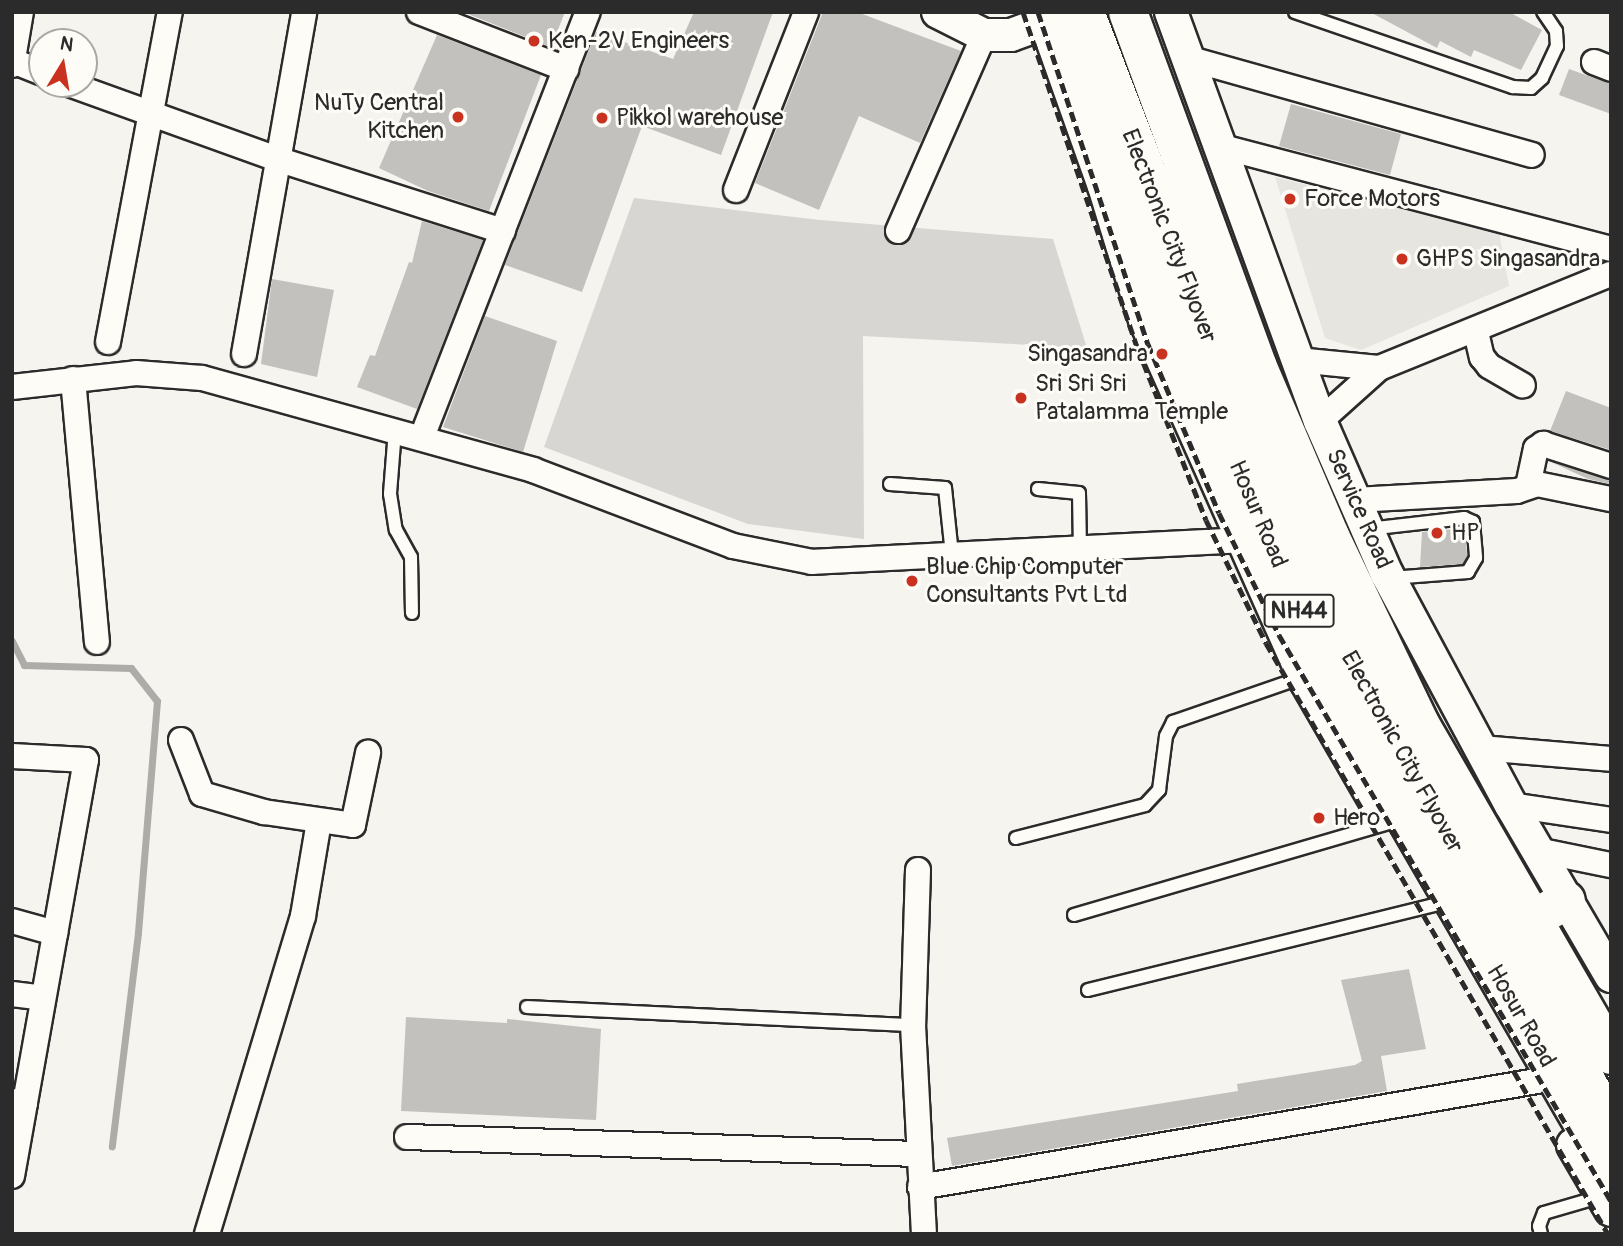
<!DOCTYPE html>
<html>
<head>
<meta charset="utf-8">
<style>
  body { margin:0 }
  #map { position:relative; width:1623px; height:1246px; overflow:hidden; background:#f5f4ef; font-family:Pangolin,sans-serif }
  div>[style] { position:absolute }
  .built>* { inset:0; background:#e6e5e0 }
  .green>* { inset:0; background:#d7d6d2 }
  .stream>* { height:7px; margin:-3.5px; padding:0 3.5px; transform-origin:3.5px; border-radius:3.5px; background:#adaca9 }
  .building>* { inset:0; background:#c2c1be }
  .roads { filter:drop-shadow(2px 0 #2b2b2b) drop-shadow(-2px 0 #2b2b2b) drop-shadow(0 2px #2b2b2b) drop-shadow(0 -2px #2b2b2b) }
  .service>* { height:12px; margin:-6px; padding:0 6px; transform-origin:6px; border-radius:6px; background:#fdfcf7 }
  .minor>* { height:24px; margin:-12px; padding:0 12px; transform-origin:12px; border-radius:12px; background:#fdfcf7 }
  .tertiary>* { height:32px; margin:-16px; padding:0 16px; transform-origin:16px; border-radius:16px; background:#fdfcf7 }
  .trunk>* { height:38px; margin:-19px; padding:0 19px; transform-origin:19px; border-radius:19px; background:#fdfcf7 }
  .motorway>* { height:38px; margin:-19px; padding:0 19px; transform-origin:19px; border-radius:19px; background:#fdfcf7 }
  .rail>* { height:5px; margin-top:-2.5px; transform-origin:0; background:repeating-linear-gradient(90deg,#2b2b2b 0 10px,transparent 0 15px) }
  .dots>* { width:19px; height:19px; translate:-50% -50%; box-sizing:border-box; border:4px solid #fdfcf7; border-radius:50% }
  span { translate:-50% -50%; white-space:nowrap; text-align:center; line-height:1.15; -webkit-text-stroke:6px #fdfcf7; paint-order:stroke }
  .shield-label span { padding:2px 5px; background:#fdfcf7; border:2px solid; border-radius:5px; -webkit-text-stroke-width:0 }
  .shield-label { font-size:23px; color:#2b2b2b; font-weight:700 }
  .poi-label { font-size:24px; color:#2b2b2b }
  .left { translate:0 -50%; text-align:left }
  .right { translate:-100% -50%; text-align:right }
  .street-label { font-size:24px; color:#2b2b2b }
  .frame { position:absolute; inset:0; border:14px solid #2b2b2b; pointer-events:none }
  .north { position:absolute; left:28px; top:28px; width:70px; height:70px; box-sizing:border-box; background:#fdfcf7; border:2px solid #a9a8a5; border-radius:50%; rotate:11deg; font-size:19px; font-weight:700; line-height:28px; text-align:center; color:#2b2b2b }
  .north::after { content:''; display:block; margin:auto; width:24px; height:32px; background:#c8321e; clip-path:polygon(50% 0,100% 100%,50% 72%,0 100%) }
</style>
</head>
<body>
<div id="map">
  <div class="built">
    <div style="clip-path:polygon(1275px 177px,1499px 232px,1509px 286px,1361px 350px,1325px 338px)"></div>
  </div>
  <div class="green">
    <div style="clip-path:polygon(634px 198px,820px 220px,1053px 239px,1087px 348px,863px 336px,864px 539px,748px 524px,544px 447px)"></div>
  </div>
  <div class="stream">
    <div style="left:12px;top:641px;width:27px;rotate:63deg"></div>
    <div style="left:24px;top:665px;width:107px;rotate:1.6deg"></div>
    <div style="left:131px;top:668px;width:42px;rotate:51.8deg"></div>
    <div style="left:157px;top:701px;width:233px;rotate:94.7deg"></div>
    <div style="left:138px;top:933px;width:215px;rotate:97deg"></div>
  </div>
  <div class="building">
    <div style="clip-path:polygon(463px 12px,565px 12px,551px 47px)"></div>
    <div style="clip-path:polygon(694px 12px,773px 12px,721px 155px,642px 126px,582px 292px,505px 265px,596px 32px,673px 59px)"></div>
    <div style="clip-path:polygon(823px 12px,857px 12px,961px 51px,920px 143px,859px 116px,819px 210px,755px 183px)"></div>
    <div style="clip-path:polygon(1370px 12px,1509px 12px,1542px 30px,1521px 70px,1474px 50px,1471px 57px,1440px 41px,1437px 48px)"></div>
    <div style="clip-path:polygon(437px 35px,541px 75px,489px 211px,428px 191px,379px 168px)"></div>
    <div style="clip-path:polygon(1569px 69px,1611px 84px,1611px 114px,1559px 95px)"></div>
    <div style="clip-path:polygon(1291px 104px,1401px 134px,1390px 175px,1279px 146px)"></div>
    <div style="clip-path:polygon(422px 221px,483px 240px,417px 409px,357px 387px,370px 355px,375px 356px,409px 262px,412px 263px)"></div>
    <div style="clip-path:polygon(272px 279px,334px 290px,317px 377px,261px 364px)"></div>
    <div style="clip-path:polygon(485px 316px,557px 341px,523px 452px,443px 427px)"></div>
    <div style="clip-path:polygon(1566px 391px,1611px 408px,1611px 450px,1550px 431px)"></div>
    <div style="clip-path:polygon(1549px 461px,1611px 480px,1611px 484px,1588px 479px)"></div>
    <div style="clip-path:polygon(1465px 528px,1467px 556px,1463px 564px,1420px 567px,1422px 532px)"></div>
    <div style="clip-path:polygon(1409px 969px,1426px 1049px,1381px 1056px,1387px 1091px,952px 1166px,947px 1138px,1238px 1091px,1237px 1084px,1355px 1065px,1362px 1061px,1341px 980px)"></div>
    <div style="clip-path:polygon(406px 1017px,507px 1023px,507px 1019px,601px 1029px,596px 1120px,401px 1111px)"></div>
  </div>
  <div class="roads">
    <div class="service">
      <div style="left:1295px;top:12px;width:231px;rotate:19deg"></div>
      <div style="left:1513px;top:87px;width:18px;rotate:3deg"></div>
      <div style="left:1531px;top:88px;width:15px;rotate:-42deg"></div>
      <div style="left:1542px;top:78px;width:35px;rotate:-65deg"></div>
      <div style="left:1557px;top:46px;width:15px;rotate:-94deg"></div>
      <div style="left:1556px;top:31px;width:23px;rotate:-124deg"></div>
      <div style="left:395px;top:430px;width:64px;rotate:94.5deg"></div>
      <div style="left:390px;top:494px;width:36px;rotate:81deg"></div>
      <div style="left:396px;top:530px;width:31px;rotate:61deg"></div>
      <div style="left:411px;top:557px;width:56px;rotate:89deg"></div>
      <div style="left:890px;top:484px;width:55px;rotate:4.2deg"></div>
      <div style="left:945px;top:488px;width:67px;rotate:84deg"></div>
      <div style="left:1038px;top:489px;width:41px;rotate:5.6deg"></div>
      <div style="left:1079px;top:493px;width:55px;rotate:89deg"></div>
      <div style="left:1368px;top:529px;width:97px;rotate:-6.5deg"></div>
      <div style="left:1464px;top:518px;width:10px;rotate:24deg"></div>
      <div style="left:1473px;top:522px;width:36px;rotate:85deg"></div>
      <div style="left:1476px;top:558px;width:16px;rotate:120deg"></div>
      <div style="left:1468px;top:572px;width:77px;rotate:175.5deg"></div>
      <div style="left:1016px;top:838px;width:133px;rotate:-14.3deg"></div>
      <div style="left:1145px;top:805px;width:21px;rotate:-47deg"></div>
      <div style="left:1159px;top:790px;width:54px;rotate:-82.6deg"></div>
      <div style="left:1166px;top:736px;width:16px;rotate:-63deg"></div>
      <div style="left:1173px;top:722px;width:138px;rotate:-19.1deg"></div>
      <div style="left:1074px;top:915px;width:327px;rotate:-16.3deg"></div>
      <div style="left:1088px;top:990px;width:357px;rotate:-13.8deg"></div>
      <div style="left:527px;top:1007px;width:386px;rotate:2.7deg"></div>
      <div style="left:1541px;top:1234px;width:8px;rotate:-104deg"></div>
      <div style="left:1539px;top:1226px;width:14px;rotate:-69deg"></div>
      <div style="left:1544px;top:1213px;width:60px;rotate:-16.3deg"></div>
    </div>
    <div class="minor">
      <div style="left:419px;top:12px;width:158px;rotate:21.2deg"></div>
      <div style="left:1187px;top:58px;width:358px;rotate:15.7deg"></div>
      <div style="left:13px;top:61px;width:31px;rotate:22deg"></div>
      <div style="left:1594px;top:62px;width:18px;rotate:22deg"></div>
      <div style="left:12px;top:65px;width:54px;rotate:-80.4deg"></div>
      <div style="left:69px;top:84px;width:221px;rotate:19.8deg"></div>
      <div style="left:277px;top:159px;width:237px;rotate:17.7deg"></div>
      <div style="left:1219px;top:146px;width:405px;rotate:14.7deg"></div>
      <div style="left:736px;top:190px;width:191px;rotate:-68.5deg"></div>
      <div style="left:898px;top:231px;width:214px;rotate:-66.3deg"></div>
      <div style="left:1476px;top:332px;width:26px;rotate:77deg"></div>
      <div style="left:1482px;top:357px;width:11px;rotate:52deg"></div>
      <div style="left:1489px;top:366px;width:39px;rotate:30deg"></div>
      <div style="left:108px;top:342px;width:336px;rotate:-79.4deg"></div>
      <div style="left:244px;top:354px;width:347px;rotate:-80deg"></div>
      <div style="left:1297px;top:360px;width:82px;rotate:5.6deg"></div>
      <div style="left:73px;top:379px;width:264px;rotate:84.8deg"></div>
      <div style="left:12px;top:387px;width:125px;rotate:-6.4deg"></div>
      <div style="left:136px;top:373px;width:66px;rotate:4.3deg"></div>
      <div style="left:202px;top:378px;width:344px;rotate:15.5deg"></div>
      <div style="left:533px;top:470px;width:214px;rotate:20.8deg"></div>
      <div style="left:733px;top:546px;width:81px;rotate:11.4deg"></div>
      <div style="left:812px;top:562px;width:432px;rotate:-2.9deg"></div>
      <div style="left:1320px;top:421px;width:79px;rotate:-41.9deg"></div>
      <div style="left:1379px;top:368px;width:250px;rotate:-22.1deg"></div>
      <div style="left:422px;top:437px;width:456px;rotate:-68.7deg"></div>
      <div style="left:1528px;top:486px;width:38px;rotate:-78deg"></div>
      <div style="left:1536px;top:449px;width:9px;rotate:-36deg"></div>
      <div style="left:1543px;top:444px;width:71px;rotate:17.9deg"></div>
      <div style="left:1355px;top:500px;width:162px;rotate:-3.2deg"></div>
      <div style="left:1517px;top:491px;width:21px;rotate:-19deg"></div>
      <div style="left:1537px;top:484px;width:76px;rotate:11.5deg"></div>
      <div style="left:181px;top:740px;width:58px;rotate:68.7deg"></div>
      <div style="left:202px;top:794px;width:65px;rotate:16.2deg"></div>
      <div style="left:264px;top:812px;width:90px;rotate:8.3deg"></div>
      <div style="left:353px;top:825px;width:74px;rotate:-78.2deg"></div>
      <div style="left:1481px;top:748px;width:130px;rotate:4.8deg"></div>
      <div style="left:12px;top:756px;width:74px;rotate:3.1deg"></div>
      <div style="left:86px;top:760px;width:348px;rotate:100.1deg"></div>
      <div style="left:1511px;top:805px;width:101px;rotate:8.5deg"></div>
      <div style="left:1537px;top:850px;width:76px;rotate:11.5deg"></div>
      <div style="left:918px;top:870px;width:155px;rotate:91.8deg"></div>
      <div style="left:913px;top:1025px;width:209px;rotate:87deg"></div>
      <div style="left:12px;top:921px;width:45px;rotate:15.6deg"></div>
      <div style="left:12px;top:994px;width:31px;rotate:7deg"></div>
      <div style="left:12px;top:1101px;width:13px;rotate:9deg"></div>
      <div style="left:25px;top:1103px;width:74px;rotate:100.1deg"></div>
      <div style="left:407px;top:1137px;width:511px;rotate:1.91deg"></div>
      <div style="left:920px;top:1187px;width:626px;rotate:-9.75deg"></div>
      <div style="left:207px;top:1234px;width:332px;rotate:-73.2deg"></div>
      <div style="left:303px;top:916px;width:96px;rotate:-80.4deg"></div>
    </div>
    <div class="tertiary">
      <div style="left:938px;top:12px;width:51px;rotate:26.6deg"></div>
      <div style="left:984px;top:35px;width:27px"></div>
      <div style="left:1011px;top:35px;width:37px;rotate:-20deg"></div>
      <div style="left:1042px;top:12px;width:185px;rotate:70.4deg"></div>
      <div style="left:1104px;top:186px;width:140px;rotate:73deg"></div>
      <div style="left:1145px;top:320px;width:395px;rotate:66deg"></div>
      <div style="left:1306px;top:681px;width:148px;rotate:60deg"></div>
      <div style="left:1171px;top:12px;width:435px;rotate:70deg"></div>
      <div style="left:1320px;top:421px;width:167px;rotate:66.4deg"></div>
      <div style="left:1387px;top:574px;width:262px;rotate:61.8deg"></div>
      <div style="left:1511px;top:805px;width:198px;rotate:59.7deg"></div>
      <div style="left:1573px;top:1145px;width:75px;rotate:59.7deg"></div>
    </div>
    <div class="trunk">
      <div style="left:1066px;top:12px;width:351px;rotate:69.9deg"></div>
      <div style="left:1187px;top:342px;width:295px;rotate:67.3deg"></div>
      <div style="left:1301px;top:614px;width:186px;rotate:63.4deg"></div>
      <div style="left:1384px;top:780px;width:453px;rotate:59.9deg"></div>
      <div style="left:1128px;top:12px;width:376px;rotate:69.9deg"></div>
      <div style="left:1257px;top:365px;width:186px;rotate:66.9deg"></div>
      <div style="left:1330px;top:536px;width:208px;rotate:64.4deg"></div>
      <div style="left:1420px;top:724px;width:382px;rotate:60deg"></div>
      <div style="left:1532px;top:920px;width:39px;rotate:-30deg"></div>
    </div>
    <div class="motorway">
      <div style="left:1085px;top:12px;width:483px;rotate:69deg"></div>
      <div style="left:1258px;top:463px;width:247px;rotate:64.9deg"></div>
      <div style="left:1363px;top:687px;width:503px;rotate:60.48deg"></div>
    </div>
  </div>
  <div class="rail">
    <div style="left:1023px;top:12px;width:356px;rotate:71.2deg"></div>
    <div style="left:1138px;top:349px;width:184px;rotate:68.3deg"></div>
    <div style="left:1206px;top:520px;width:137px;rotate:64deg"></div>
    <div style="left:1266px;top:643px;width:683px;rotate:59.94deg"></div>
    <div style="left:1038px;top:12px;width:350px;rotate:71.7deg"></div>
    <div style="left:1148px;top:344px;width:183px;rotate:67.2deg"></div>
    <div style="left:1219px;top:513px;width:136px;rotate:63.8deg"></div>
    <div style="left:1279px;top:635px;width:656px;rotate:59.61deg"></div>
  </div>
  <div class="dots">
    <div style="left:534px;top:41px;background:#c8321e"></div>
    <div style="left:458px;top:117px;background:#c8321e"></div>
    <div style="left:602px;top:118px;background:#c8321e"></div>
    <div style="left:1290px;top:199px;background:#c8321e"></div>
    <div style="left:1402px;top:259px;background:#c8321e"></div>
    <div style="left:1162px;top:354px;background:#c8321e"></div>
    <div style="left:1021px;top:398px;background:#c8321e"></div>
    <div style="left:1437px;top:533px;background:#c8321e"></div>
    <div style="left:912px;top:581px;background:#c8321e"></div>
    <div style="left:1319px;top:818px;background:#c8321e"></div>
  </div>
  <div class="shield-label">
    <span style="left:1299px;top:611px">NH44</span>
  </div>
  <div class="poi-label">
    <span class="left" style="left:548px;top:41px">Ken-2V Engineers</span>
    <span class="right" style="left:444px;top:117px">NuTy Central<br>Kitchen</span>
    <span class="left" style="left:616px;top:118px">Pikkol warehouse</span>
    <span class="left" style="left:1304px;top:199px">Force Motors</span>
    <span class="left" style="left:1416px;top:259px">GHPS Singasandra</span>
    <span class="right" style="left:1148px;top:354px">Singasandra</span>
    <span class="left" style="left:1035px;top:398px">Sri Sri Sri<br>Patalamma Temple</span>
    <span class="left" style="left:1451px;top:533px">HP</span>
    <span class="left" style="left:926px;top:581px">Blue Chip Computer<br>Consultants Pvt Ltd</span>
    <span class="left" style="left:1333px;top:818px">Hero</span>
  </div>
  <div class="street-label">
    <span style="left:1169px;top:236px;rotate:69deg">Electronic City Flyover</span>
    <span style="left:1359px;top:509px;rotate:66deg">Service Road</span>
    <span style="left:1258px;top:514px;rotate:67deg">Hosur Road</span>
    <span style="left:1402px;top:752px;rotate:61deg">Electronic City Flyover</span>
    <span style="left:1521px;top:1016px;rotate:60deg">Hosur Road</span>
  </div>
  <div class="frame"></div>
  <div class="north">N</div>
</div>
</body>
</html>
